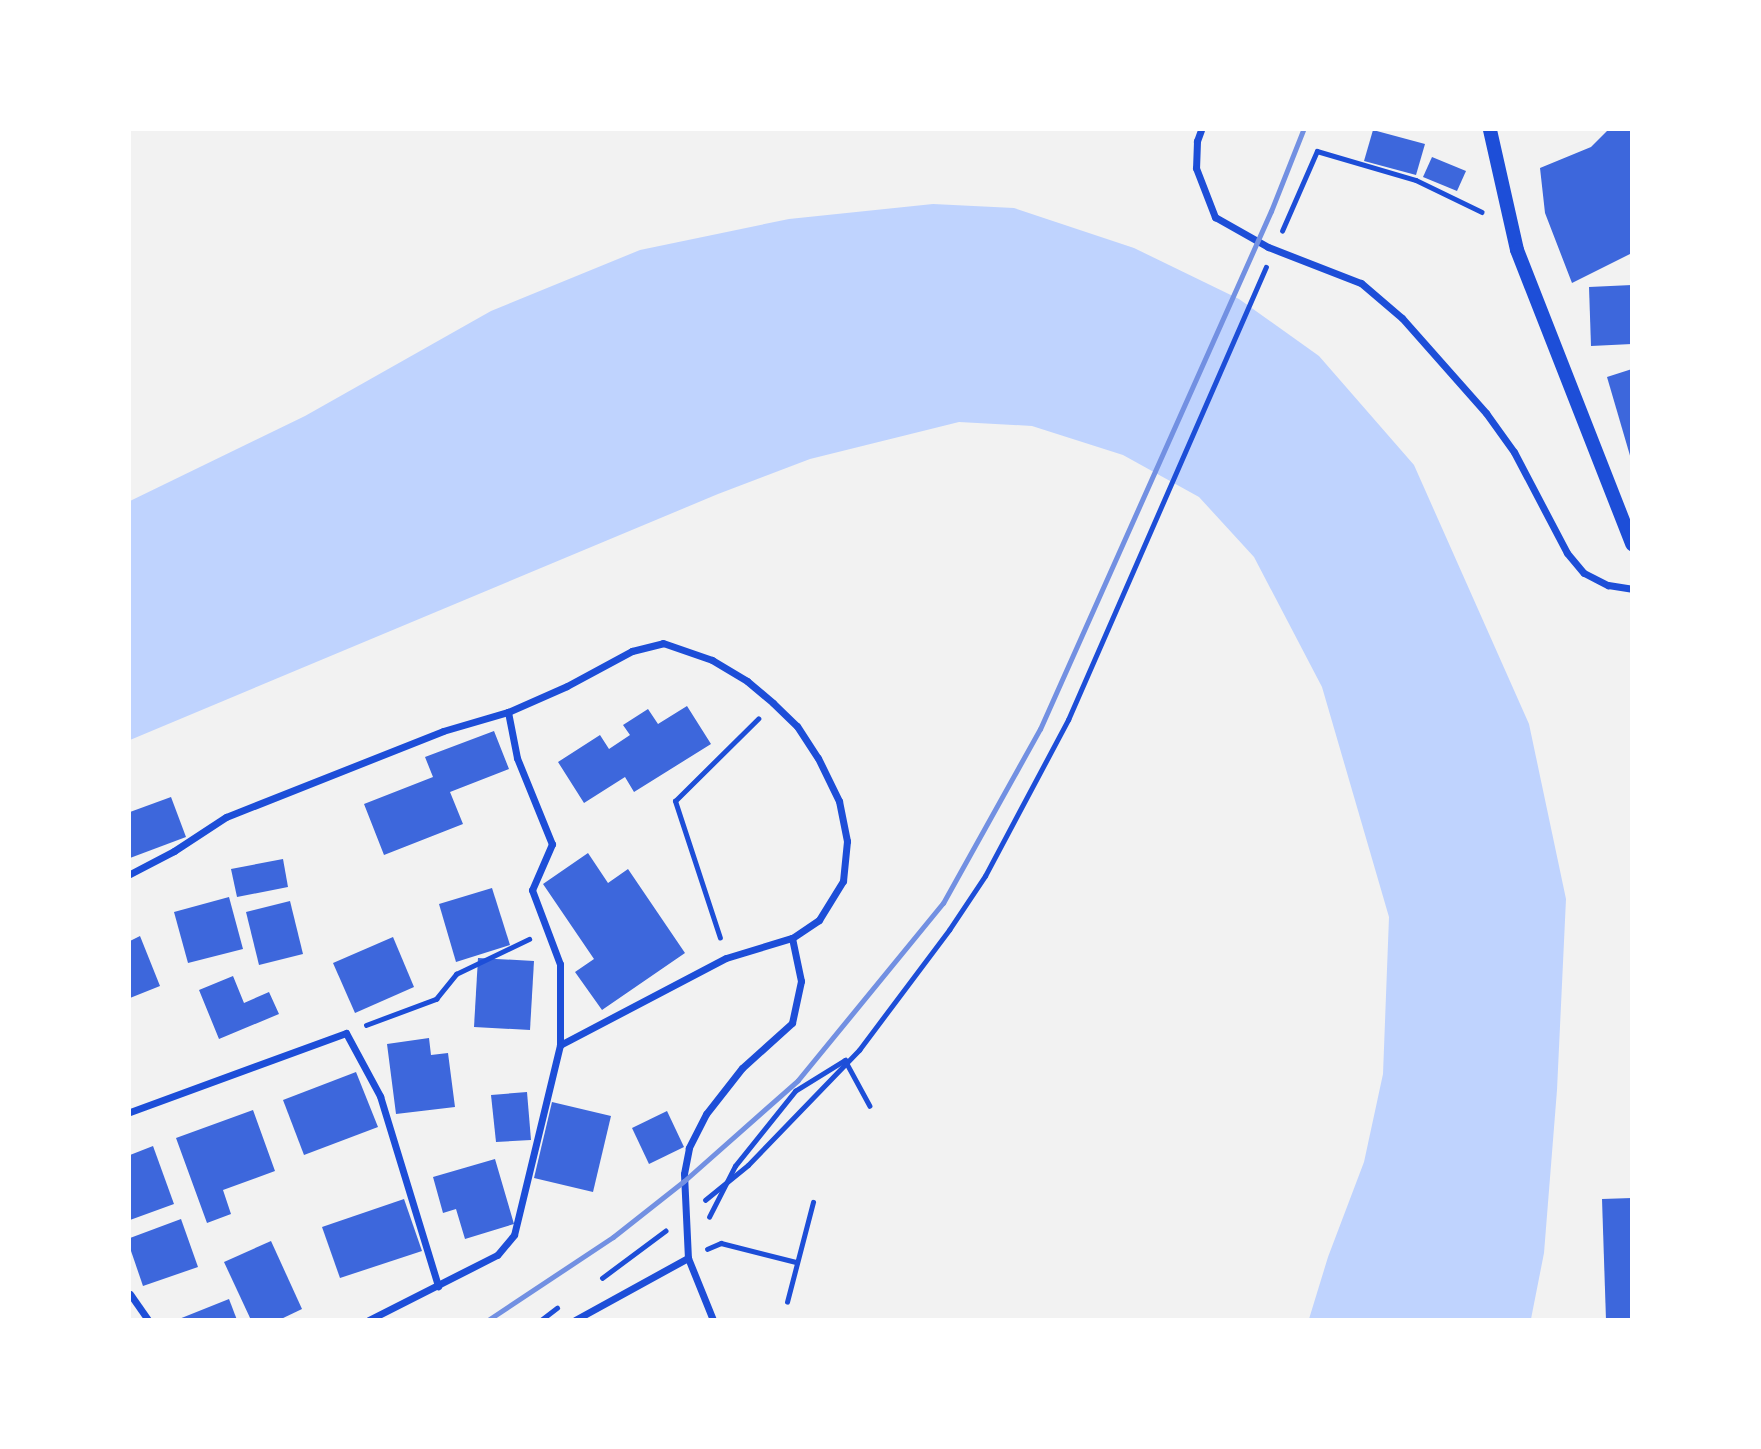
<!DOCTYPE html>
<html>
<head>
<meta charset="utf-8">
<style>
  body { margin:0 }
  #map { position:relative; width:1761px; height:1449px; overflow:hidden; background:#f2f2f2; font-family:Barlow,sans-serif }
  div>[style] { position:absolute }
  .water>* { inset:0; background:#bfd3fe }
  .building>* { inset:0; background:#3d67dc }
  .path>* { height:4.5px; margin:-2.25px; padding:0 2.25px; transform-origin:2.25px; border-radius:2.25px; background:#1d4ed8 }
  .minor>* { height:7px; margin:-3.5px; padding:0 3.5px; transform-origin:3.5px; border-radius:3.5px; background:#1d4ed8 }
  .secondary>* { height:14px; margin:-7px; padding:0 7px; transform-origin:7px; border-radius:7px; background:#1d4ed8 }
  .rail>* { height:5px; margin:-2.5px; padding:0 2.5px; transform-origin:2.5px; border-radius:2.5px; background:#7290e2 }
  span { translate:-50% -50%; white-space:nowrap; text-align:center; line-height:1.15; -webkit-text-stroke:5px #fff; paint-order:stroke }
  .frame { position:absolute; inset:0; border:131px solid #fff; pointer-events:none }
</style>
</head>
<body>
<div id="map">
  <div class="water">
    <div style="clip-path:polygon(933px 204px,1014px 208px,1134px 248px,1239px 299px,1319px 356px,1414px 465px,1529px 724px,1566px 899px,1557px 1090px,1544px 1253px,1531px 1319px,1309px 1319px,1328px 1257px,1364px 1162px,1383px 1074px,1389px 917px,1322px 687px,1254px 557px,1199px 497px,1123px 455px,1032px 426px,959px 422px,810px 459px,718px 494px,130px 740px,130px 501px,305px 416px,491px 311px,640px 250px,789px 219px)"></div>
  </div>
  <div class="building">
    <div style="clip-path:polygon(1373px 130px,1425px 144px,1416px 175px,1364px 161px)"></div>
    <div style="clip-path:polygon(1608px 130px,1632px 131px,1632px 253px,1572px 283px,1545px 213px,1540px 168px,1591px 147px)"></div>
    <div style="clip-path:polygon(1432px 157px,1466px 171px,1457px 191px,1423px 177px)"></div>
    <div style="clip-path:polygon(1632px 285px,1632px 344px,1591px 346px,1589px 287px)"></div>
    <div style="clip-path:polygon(1632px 369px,1632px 458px,1631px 459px,1607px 377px)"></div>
    <div style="clip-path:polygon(687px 706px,711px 744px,634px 792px,625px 777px,584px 803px,558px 762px,600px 735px,609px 749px,630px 735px,623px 725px,648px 709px,658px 724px)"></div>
    <div style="clip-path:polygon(494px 731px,509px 769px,450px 792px,463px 824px,384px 855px,364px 804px,433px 777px,425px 757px)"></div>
    <div style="clip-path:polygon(171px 797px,186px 837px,130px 858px,130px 812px)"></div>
    <div style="clip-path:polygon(588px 853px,608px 883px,628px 869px,685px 953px,602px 1010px,575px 972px,594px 959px,543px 884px)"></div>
    <div style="clip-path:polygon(283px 859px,288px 887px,237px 897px,231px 869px)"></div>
    <div style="clip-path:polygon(492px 888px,510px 945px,456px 962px,439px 904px)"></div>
    <div style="clip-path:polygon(229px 897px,243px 949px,188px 963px,174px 912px)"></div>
    <div style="clip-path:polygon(290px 901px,303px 954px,259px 965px,246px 912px)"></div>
    <div style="clip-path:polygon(140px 936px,160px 986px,130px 998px,130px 941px)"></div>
    <div style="clip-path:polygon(393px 937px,414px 987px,355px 1013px,333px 963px)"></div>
    <div style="clip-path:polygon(478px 958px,534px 961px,530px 1030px,474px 1027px)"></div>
    <div style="clip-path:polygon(233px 976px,244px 1003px,269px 992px,279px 1014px,219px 1039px,199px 990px)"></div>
    <div style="clip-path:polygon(429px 1038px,431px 1055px,448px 1053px,455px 1107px,396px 1114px,387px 1044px)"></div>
    <div style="clip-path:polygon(356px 1072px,378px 1127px,304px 1155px,283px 1100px)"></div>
    <div style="clip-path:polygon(527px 1092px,531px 1140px,496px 1142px,491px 1095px)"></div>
    <div style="clip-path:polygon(552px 1102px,611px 1116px,593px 1192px,534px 1178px)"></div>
    <div style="clip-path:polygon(253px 1110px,275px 1171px,223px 1190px,231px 1214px,207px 1223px,176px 1138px)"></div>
    <div style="clip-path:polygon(667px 1111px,684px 1147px,649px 1164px,632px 1128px)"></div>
    <div style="clip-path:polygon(153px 1146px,174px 1204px,130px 1220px,130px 1155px)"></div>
    <div style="clip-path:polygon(495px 1159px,514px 1224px,465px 1239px,456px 1209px,443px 1213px,433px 1177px)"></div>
    <div style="clip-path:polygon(1632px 1198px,1632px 1320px,1606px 1320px,1602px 1199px)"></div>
    <div style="clip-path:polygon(404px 1199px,422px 1251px,340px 1278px,322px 1227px)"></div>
    <div style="clip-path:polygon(181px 1219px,198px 1267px,143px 1286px,130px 1248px,130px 1238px)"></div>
    <div style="clip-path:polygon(271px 1241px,302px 1309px,279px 1320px,251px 1320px,224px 1262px)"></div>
    <div style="clip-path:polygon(229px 1299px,237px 1320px,179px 1320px,179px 1319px)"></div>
  </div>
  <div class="path">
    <div style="left:1282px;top:231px;width:87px;rotate:-66.4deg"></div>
    <div style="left:1317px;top:151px;width:103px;rotate:16.3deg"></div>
    <div style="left:1416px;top:180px;width:73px;rotate:25.9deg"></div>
    <div style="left:720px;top:938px;width:144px;rotate:-108.2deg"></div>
    <div style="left:675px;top:801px;width:117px;rotate:-44.7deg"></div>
    <div style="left:366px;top:1025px;width:75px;rotate:-20.4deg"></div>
    <div style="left:436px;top:999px;width:32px;rotate:-51deg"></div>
    <div style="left:456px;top:974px;width:81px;rotate:-25.6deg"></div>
    <div style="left:705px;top:1200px;width:55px;rotate:-39.1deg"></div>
    <div style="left:748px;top:1165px;width:160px;rotate:-46deg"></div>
    <div style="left:859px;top:1050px;width:150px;rotate:-53.1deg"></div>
    <div style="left:949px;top:930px;width:65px;rotate:-56.3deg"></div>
    <div style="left:985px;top:876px;width:177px;rotate:-62deg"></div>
    <div style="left:1068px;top:720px;width:494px;rotate:-66.4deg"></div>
    <div style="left:709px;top:1217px;width:57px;rotate:-63deg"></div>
    <div style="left:735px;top:1166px;width:96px;rotate:-51.3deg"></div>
    <div style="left:795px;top:1091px;width:59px;rotate:-31.8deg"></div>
    <div style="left:845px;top:1060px;width:52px;rotate:61.5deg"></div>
    <div style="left:707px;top:1249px;width:15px;rotate:-23deg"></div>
    <div style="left:721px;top:1243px;width:77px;rotate:14.2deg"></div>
    <div style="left:602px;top:1278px;width:79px;rotate:-36.7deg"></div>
    <div style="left:787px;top:1302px;width:103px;rotate:-75.4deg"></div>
    <div style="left:541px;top:1320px;width:20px;rotate:-37deg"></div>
  </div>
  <div class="minor">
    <div style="left:1201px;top:130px;width:12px;rotate:110deg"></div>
    <div style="left:1197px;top:141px;width:27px;rotate:92deg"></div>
    <div style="left:1196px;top:168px;width:53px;rotate:68.8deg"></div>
    <div style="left:1215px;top:217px;width:61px;rotate:29.5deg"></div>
    <div style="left:1268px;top:247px;width:100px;rotate:21.2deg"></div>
    <div style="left:1361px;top:283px;width:54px;rotate:40.5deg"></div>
    <div style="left:1402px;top:318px;width:127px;rotate:48.5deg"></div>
    <div style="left:1486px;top:413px;width:48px;rotate:54.3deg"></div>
    <div style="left:1514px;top:452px;width:114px;rotate:62.3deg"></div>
    <div style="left:1567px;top:553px;width:26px;rotate:50deg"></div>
    <div style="left:1584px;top:573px;width:27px;rotate:27deg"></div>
    <div style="left:1608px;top:585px;width:24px;rotate:9deg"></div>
    <div style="left:508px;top:712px;width:64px;rotate:-23.8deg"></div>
    <div style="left:567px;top:686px;width:74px;rotate:-28.3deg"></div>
    <div style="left:632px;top:651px;width:32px;rotate:-14deg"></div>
    <div style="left:663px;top:643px;width:52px;rotate:19.1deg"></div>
    <div style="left:712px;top:660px;width:41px;rotate:31deg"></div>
    <div style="left:747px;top:681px;width:34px;rotate:40deg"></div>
    <div style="left:773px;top:703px;width:33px;rotate:44deg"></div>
    <div style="left:797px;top:726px;width:38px;rotate:57deg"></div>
    <div style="left:818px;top:758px;width:48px;rotate:64deg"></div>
    <div style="left:839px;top:801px;width:41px;rotate:78.7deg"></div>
    <div style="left:847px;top:841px;width:40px;rotate:95.7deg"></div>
    <div style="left:843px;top:881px;width:46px;rotate:121.6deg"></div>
    <div style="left:819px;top:920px;width:32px;rotate:146deg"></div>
    <div style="left:792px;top:938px;width:44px;rotate:78.2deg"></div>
    <div style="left:801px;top:981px;width:43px;rotate:102.1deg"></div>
    <div style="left:792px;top:1023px;width:67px;rotate:138deg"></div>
    <div style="left:742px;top:1068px;width:58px;rotate:128deg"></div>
    <div style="left:706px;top:1114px;width:38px;rotate:117deg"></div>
    <div style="left:689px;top:1148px;width:26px;rotate:101deg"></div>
    <div style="left:684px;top:1174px;width:84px;rotate:87.3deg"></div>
    <div style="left:688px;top:1258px;width:67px;rotate:68deg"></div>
    <div style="left:130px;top:874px;width:50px;rotate:-27.6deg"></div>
    <div style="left:174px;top:851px;width:62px;rotate:-33.2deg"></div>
    <div style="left:226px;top:817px;width:233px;rotate:-21.6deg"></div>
    <div style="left:443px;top:731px;width:68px;rotate:-16.3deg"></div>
    <div style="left:508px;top:712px;width:47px;rotate:78.9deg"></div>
    <div style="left:517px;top:758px;width:93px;rotate:67.9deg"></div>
    <div style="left:552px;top:844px;width:50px;rotate:113.5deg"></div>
    <div style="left:532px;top:890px;width:79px;rotate:69.3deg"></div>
    <div style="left:560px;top:964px;width:81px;rotate:90deg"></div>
    <div style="left:560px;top:1045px;width:195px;rotate:103.6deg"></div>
    <div style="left:514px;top:1235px;width:26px;rotate:130deg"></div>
    <div style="left:497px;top:1255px;width:144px;rotate:153.1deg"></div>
    <div style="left:560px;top:1045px;width:187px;rotate:-27.7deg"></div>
    <div style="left:726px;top:958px;width:69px;rotate:-16.9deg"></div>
    <div style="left:130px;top:1112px;width:230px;rotate:-20.1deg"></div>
    <div style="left:346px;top:1033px;width:72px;rotate:61.6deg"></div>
    <div style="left:380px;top:1096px;width:199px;rotate:73deg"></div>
    <div style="left:130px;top:1294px;width:32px;rotate:55deg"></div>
    <div style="left:575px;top:1320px;width:129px;rotate:-28.8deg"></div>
  </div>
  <div class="secondary">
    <div style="left:1490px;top:130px;width:123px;rotate:77.3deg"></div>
    <div style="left:1517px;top:250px;width:316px;rotate:68.6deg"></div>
  </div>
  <div class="rail">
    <div style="left:488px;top:1320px;width:150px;rotate:-33.6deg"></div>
    <div style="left:613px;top:1237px;width:90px;rotate:-38.3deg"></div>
    <div style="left:684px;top:1181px;width:152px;rotate:-41.5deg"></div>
    <div style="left:798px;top:1080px;width:229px;rotate:-50.7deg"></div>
    <div style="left:943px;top:903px;width:199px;rotate:-60.9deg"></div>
    <div style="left:1040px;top:729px;width:567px;rotate:-65.97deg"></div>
    <div style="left:1271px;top:211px;width:87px;rotate:-68.4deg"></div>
  </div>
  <div class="frame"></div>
</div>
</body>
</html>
